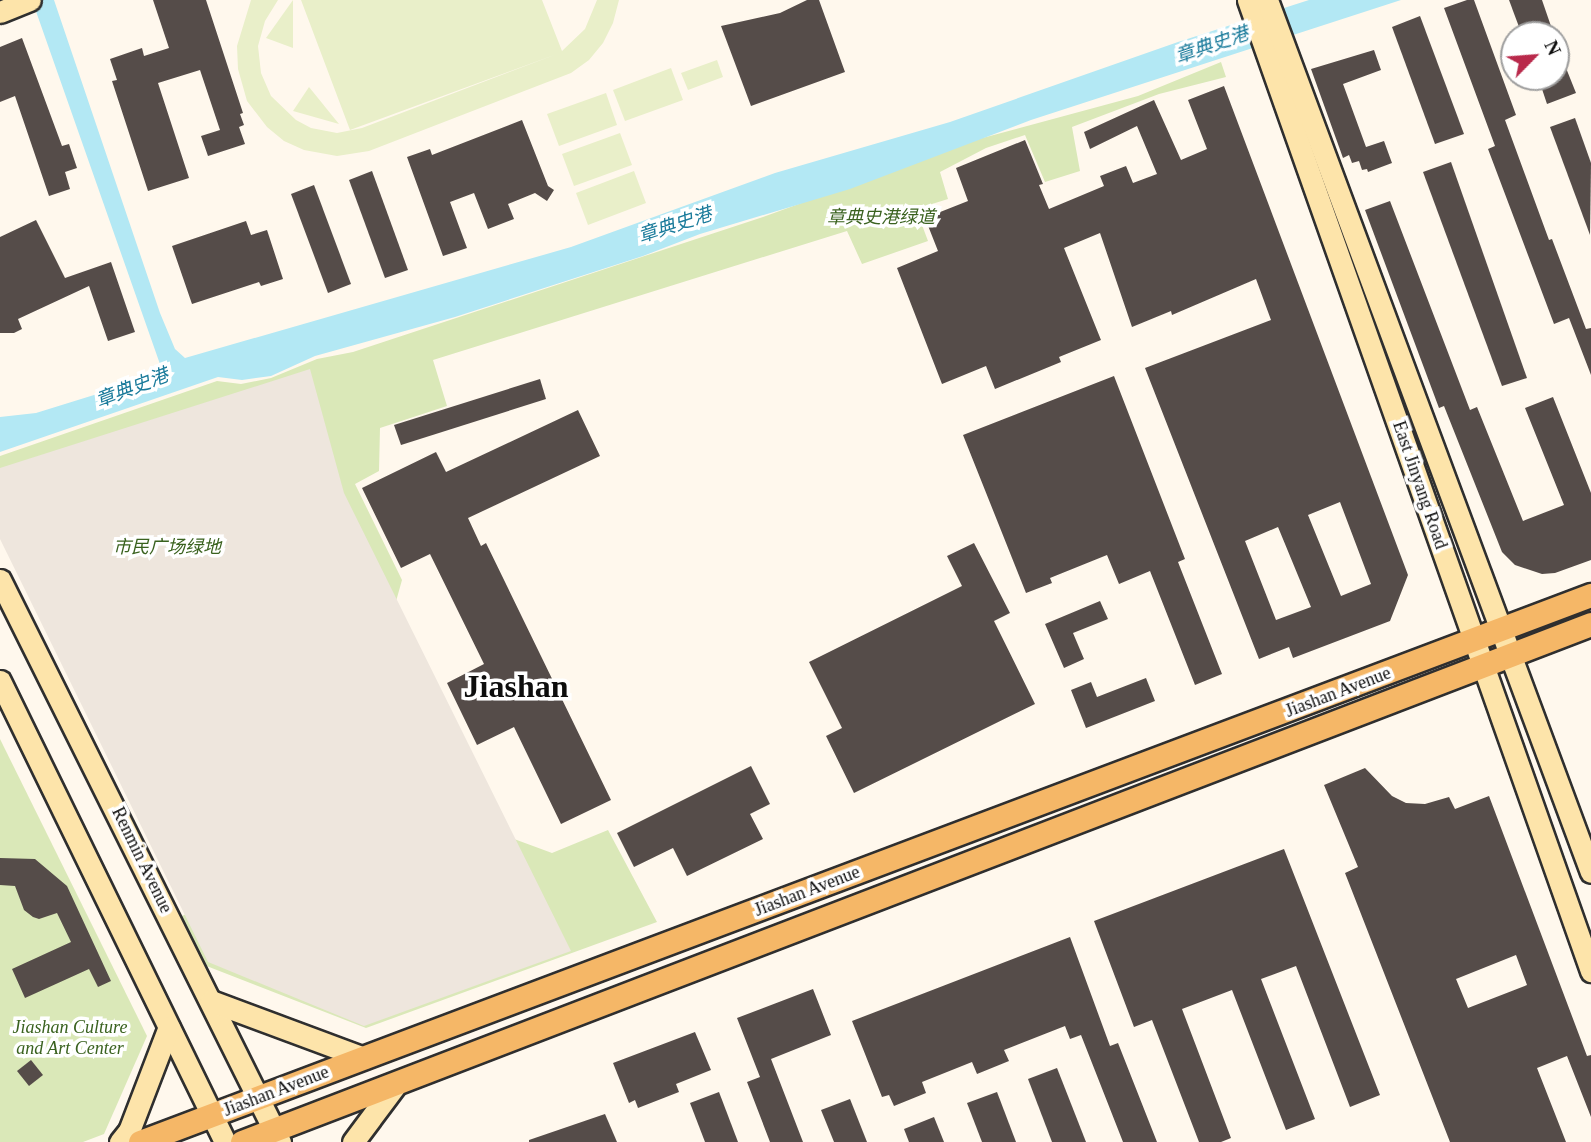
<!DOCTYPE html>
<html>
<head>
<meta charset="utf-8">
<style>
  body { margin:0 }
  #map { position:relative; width:1591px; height:1142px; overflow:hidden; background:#fff8ed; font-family:"Times New Roman","Noto Sans SC",serif }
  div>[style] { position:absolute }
  .green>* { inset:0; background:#dae8b8 }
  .pitch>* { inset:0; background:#e9efc9 }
  .plaza>* { inset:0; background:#eee6dd }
  .water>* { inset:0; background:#b3e8f4 }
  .building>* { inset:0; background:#554c49 }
  .roads { filter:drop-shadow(2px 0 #2f2f2f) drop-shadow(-2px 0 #2f2f2f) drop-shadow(0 2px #2f2f2f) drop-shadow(0 -2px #2f2f2f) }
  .secondary>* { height:21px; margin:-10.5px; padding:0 10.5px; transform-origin:10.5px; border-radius:10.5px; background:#fde4aa }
  .primary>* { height:23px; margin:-11.5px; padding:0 11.5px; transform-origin:11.5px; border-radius:11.5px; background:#f5b767 }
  span { translate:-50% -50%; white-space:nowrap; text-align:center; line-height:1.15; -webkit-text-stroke:7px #fff; paint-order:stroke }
  .park-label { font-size:18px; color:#3a621f; font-style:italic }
  .street-label { font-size:18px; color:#0d0d0d }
  .water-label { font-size:19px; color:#1a7b9b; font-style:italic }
  .town-label { font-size:32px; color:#0d0d0d; font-weight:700 }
  .north { position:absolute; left:1500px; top:21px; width:70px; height:70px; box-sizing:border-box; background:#fff; border:2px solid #9e9e9e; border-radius:50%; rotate:65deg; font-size:19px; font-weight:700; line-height:28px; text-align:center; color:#0d0d0d }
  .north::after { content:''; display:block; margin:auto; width:24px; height:32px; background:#b9294b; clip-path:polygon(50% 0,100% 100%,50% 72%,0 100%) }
</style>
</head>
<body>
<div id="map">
  <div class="green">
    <div style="clip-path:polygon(1221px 62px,1226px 77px,1159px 94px,1072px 127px,1080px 171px,1045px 182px,1025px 135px,986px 148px,940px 172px,948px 199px,916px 209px,928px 241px,862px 264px,847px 231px,433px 360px,447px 406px,380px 428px,379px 471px,355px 484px,402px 580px,393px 612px,0 539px,0 456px,217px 381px,241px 384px,271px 378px,317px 359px,353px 352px,763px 217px,975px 140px,1138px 96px)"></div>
    <div style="clip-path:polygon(0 739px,147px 1036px,104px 1134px,83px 1142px,0 1142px)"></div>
    <div style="clip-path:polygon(608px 830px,657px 922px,366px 1028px,204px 965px,180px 917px,214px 900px,506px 836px,552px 853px)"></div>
  </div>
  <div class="pitch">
    <div style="clip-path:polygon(251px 0,278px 0,265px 21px,258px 46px,261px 73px,271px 96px,296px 120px,311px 128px,337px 133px,362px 128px,557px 54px,350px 130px,301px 0,542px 0,562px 51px,585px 29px,597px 0,619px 0,613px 23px,603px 43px,589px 60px,571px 73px,369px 151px,337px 156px,304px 150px,284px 141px,267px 127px,247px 101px,238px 69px,237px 46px)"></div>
    <div style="clip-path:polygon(293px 0,293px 48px,266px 38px)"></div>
    <div style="clip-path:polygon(717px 60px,723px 77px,688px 90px,681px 73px)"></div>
    <div style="clip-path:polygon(671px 68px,683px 100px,625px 121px,613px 90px)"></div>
    <div style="clip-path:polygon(309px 87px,339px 124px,293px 111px)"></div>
    <div style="clip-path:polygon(606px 93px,617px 125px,559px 146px,547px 114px)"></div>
    <div style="clip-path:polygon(620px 133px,632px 165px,574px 186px,562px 154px)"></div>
    <div style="clip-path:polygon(634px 171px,646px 203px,588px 225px,576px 193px)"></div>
  </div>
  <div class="plaza">
    <div style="clip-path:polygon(310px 369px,344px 493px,571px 951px,364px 1026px,208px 962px,0 539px,0 468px)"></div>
  </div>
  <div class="water">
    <div style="clip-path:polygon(32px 0,54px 0,160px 313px,175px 349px,185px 358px,571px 247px,775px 173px,950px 122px,1178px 42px,1309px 0,1401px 0,1031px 120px,850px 189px,700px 234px,643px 256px,455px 317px,315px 356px,271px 376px,242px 380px,218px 377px,0 452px,0 417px,36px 413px,152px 377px,161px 367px)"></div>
  </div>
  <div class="building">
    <div style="clip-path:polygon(153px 0,206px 0,243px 113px,240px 114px,244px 125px,239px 127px,245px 144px,208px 156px,201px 136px,220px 130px,200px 70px,158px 83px,189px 178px,148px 191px,112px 81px,117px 80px,110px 59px,142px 48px,144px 56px,169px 48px)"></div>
    <div style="clip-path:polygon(807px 0,819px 0,845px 72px,751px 106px,721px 26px,780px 13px)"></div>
    <div style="clip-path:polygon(1467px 0,1474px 0,1516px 115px,1505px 120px,1549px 240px,1552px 239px,1586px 329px,1591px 328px,1591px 375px,1569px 318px,1554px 324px,1488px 149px,1495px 146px,1444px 8px)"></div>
    <div style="clip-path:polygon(1509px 0,1542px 0,1554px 35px,1522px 35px)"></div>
    <div style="clip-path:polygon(1420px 16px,1464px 134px,1435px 144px,1392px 27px)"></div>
    <div style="clip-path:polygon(22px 38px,62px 146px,69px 144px,77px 168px,65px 172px,70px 189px,49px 196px,15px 96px,0 102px,0 47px)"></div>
    <div style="clip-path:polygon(1556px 43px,1576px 93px,1547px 104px,1538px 77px,1556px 77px)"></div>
    <div style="clip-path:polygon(1374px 50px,1381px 70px,1343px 84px,1366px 147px,1384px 141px,1392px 163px,1368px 172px,1367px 169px,1362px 170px,1359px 161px,1352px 163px,1349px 155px,1343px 158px,1311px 69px)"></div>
    <div style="clip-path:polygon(evenodd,1224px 86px,1408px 575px,1390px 621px,1293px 658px,1289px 647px,1259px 659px,1145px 368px,1271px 320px,1256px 279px,1172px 315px,1171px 311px,1132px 327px,1100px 233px,1064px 248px,1101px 340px,1059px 357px,1061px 362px,995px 389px,986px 366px,942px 384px,897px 268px,938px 251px,925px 218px,968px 201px,956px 168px,1025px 140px,1043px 184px,1039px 185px,1049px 209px,1104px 186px,1100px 176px,1126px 166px,1133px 183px,1157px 174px,1137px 126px,1090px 149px,1084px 132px,1154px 100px,1181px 160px,1207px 149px,1188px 100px,1224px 86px,1340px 502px,1371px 584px,1341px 596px,1308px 515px,1340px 502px,1224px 86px,1278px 527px,1311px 607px,1276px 620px,1245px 541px,1278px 527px)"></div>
    <div style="clip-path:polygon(1575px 118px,1591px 163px,1590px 235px,1550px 127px)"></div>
    <div style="clip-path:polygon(522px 120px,548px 186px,554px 190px,547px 201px,535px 193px,508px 204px,514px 219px,488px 229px,474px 193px,450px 202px,467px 248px,443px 256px,407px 157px,430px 149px,432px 155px)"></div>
    <div style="clip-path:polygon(1451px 162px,1527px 378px,1502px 386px,1423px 172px)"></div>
    <div style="clip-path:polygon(372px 171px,408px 270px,385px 278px,349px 180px)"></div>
    <div style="clip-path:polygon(314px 185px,351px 284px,328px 293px,291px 194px)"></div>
    <div style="clip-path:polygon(1390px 201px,1470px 410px,1477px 407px,1523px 521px,1564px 505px,1525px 408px,1553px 397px,1591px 493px,1591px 560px,1555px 573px,1542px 574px,1515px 565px,1502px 552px,1444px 406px,1439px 408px,1365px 210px)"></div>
    <div style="clip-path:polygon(36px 220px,65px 278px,111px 262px,135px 332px,108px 341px,89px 286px,18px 319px,22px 329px,14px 333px,0 333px,0 237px)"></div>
    <div style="clip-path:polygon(246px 221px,251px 235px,267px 230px,283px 279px,261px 286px,259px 282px,192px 304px,172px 246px)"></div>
    <div style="clip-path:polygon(1114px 376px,1185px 559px,1178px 562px,1222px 674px,1195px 685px,1150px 571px,1119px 584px,1107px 555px,1050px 578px,1052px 583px,1026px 593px,963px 435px)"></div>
    <div style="clip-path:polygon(540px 379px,546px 399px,401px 445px,394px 425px)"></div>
    <div style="clip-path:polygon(578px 410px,600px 456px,468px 518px,481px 546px,486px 543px,611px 800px,561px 824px,514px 727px,477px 745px,447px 683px,484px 664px,430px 554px,401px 568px,362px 488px,436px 452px,446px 472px)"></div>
    <div style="clip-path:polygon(974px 543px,1010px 613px,994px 621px,1035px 704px,854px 793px,826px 736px,842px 728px,809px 662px,962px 586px,947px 556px)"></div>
    <div style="clip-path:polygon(1100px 601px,1108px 619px,1073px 633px,1084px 659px,1064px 668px,1045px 624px)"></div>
    <div style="clip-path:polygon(1146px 678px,1155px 701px,1086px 728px,1071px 690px,1091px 682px,1097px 697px)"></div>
    <div style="clip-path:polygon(751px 766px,770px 804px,750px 814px,763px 839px,687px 876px,673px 848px,634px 867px,617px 833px)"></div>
    <div style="clip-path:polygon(evenodd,1365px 768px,1392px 796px,1406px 803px,1425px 804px,1449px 797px,1455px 809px,1489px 796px,1587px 1056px,1591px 1055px,1591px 1117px,1567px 1056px,1537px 1068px,1566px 1142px,1450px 1142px,1345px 873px,1358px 867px,1324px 785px,1365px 768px,1516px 955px,1527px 985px,1468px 1008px,1456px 979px,1516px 955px)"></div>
    <div style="clip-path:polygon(1284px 849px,1380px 1095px,1350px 1107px,1296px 966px,1261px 979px,1315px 1119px,1286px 1130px,1232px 990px,1182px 1009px,1231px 1138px,1221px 1142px,1199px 1142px,1152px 1020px,1134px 1027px,1094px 921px)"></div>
    <div style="clip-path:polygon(0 858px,35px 859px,67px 886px,111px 981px,98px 987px,89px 969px,25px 998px,12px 969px,71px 942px,57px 913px,39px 919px,33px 917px,24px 910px,15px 886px,0 885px)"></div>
    <div style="clip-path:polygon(1070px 937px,1110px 1046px,1118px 1043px,1157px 1142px,1123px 1142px,1081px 1035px,1070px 1039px,1065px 1026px,1004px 1050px,1009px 1061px,977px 1074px,972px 1062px,922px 1082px,926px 1093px,894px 1106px,889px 1095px,882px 1097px,852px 1021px)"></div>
    <div style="clip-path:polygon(813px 989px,831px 1035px,771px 1059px,803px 1142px,770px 1142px,747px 1082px,760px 1077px,737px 1018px)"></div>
    <div style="clip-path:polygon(695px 1032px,711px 1070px,676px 1084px,679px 1092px,638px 1108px,635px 1100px,629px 1103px,613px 1063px)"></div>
    <div style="clip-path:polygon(31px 1060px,43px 1075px,29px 1086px,17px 1071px)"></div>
    <div style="clip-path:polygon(1057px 1068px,1086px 1142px,1052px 1142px,1028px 1079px)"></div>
    <div style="clip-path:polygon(719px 1092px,738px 1142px,705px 1142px,690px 1103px)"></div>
    <div style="clip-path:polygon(997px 1092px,1016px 1142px,982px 1142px,967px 1103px)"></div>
    <div style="clip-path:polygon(850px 1099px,867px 1142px,834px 1142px,821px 1110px)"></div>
    <div style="clip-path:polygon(605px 1114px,617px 1142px,529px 1142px,529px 1140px)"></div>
    <div style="clip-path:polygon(934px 1117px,944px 1142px,909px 1142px,904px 1129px)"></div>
  </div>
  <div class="roads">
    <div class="secondary">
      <div style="left:1248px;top:0;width:1030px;rotate:70.54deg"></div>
      <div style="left:1267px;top:0;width:930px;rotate:69.62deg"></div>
      <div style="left:0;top:12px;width:32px;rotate:-22deg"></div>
      <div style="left:0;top:580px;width:628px;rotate:63.52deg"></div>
      <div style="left:0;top:681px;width:513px;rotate:63.98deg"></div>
      <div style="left:211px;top:1001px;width:163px;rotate:20.4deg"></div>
      <div style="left:120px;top:1142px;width:14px;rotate:-51deg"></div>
      <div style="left:129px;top:1131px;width:111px;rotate:-69deg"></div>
      <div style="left:353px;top:1142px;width:74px;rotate:-53.3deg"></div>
    </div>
    <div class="primary">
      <div style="left:140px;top:1142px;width:1551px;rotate:-20.66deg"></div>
      <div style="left:242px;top:1142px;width:1445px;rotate:-21.01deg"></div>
    </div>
  </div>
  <div class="park-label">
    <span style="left:881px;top:217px">章典史港绿道</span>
    <span style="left:167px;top:547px">市民广场绿地</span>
    <span style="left:70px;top:1038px">Jiashan Culture<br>and Art Center</span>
  </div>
  <div class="street-label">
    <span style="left:1420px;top:485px;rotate:71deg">East Jinyang Road</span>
    <span style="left:1338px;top:692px;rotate:-21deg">Jiashan Avenue</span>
    <span style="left:142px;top:860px;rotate:64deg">Renmin Avenue</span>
    <span style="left:807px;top:891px;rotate:-21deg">Jiashan Avenue</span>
    <span style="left:276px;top:1091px;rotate:-21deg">Jiashan Avenue</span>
  </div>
  <div class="water-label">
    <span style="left:1212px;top:45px;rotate:-19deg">章典史港</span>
    <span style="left:675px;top:225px;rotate:-18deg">章典史港</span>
    <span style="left:132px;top:388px;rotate:-21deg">章典史港</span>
  </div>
  <div class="town-label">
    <span style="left:516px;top:686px">Jiashan</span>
  </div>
  <div class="north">N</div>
</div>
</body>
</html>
